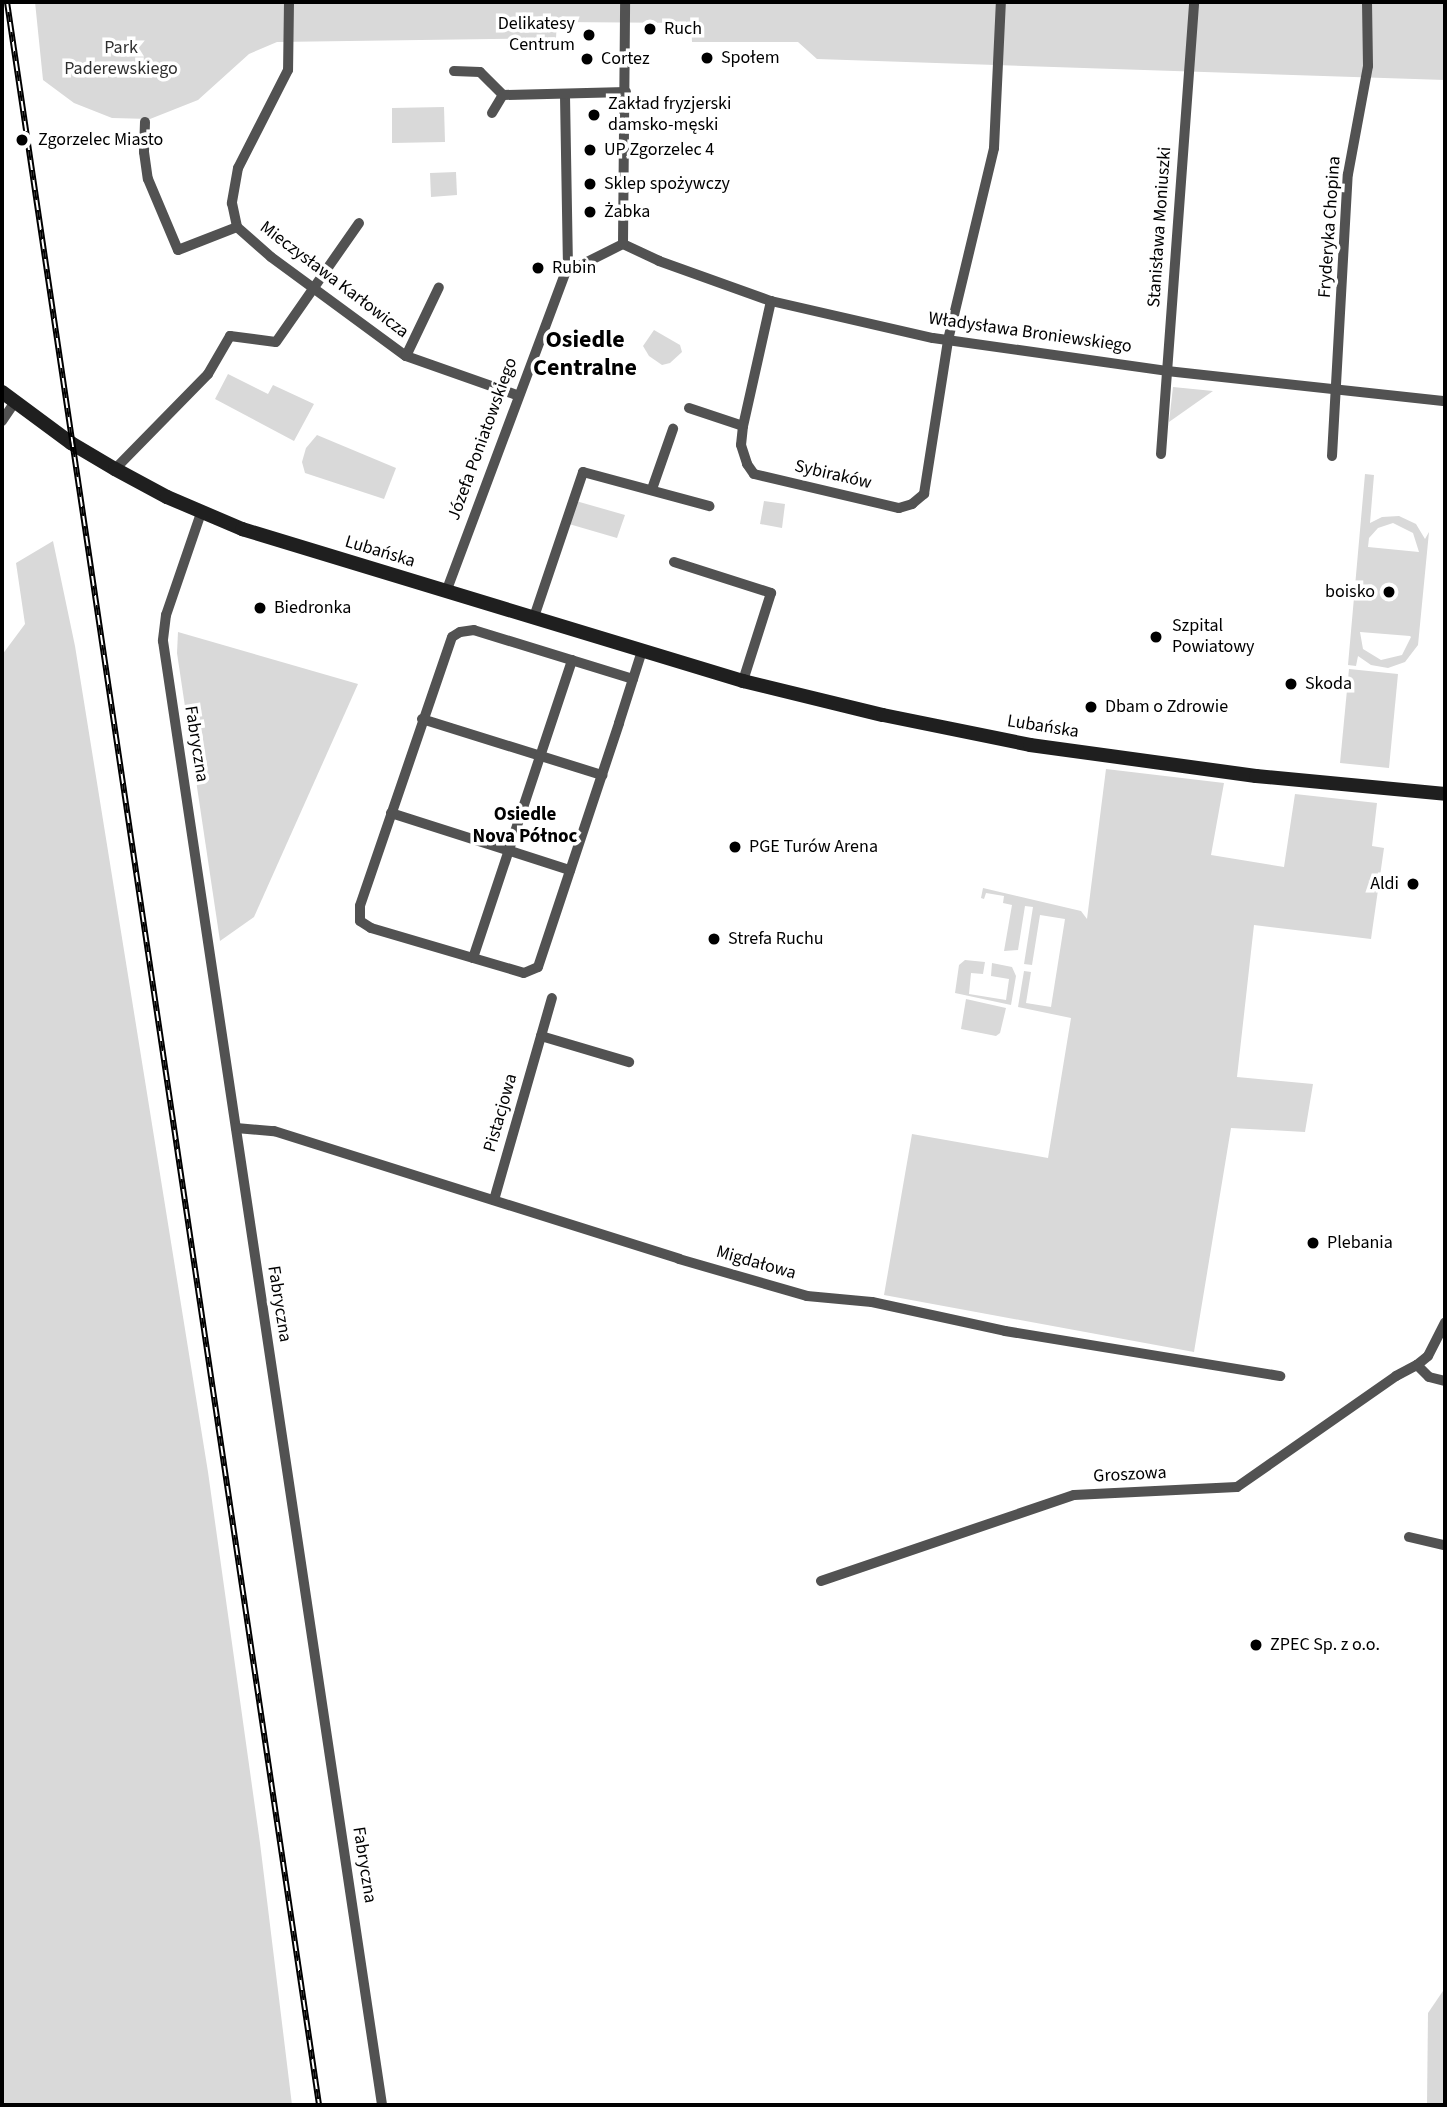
<!DOCTYPE html>
<html>
<head>
<meta charset="utf-8">
<style>
  body { margin:0 }
  #map { position:relative; width:1447px; height:2107px; overflow:hidden; background:#fff; font-family:"Source Sans 3",sans-serif }
  div>[style] { position:absolute }
  .green>* { inset:0; background:#d9d9d9 }
  .minor>* { height:10px; margin:-5px; padding:0 5px; transform-origin:5px; border-radius:5px; background:#525252 }
  .secondary>* { height:14px; margin:-7px; padding:0 7px; transform-origin:7px; border-radius:7px; background:#1f1f1f }
  .rail>* { height:6px; margin-top:-3px; transform-origin:0; background:repeating-linear-gradient(90deg,#fff 0 10px,#000 0 20px); box-sizing:border-box; border-block:2px solid #000 }
  .dots>* { width:19px; height:19px; translate:-50% -50%; box-sizing:border-box; border:4px solid #fff; border-radius:50% }
  span { translate:-50% -50%; white-space:nowrap; text-align:center; line-height:1.15; -webkit-text-stroke:7px #fff; paint-order:stroke }
  .poi-label { font-size:18px; color:#000 }
  .right { translate:-100% -50%; text-align:right }
  .left { translate:0 -50%; text-align:left }
  .park-label { font-size:18px; color:#303030 }
  .street-label { font-size:18px; color:#000 }
  .neighbourhood-label { font-size:19px; color:#000; font-weight:700 }
  .district-label { font-size:24px; color:#000; font-weight:700 }
  .frame { position:absolute; inset:0; border:4px solid #000; pointer-events:none }
</style>
</head>
<body>
<div id="map">
  <div class="green">
    <div style="clip-path:polygon(35px 2px,1445px 2px,1445px 80px,817px 59px,798px 42px,692px 42px,691px 23px,557px 22px,556px 38px,277px 42px,249px 54px,198px 100px,150px 119px,112px 118px,74px 103px,43px 80px)"></div>
    <div style="clip-path:polygon(444px 107px,445px 142px,392px 143px,392px 108px)"></div>
    <div style="clip-path:polygon(456px 172px,457px 195px,431px 197px,430px 173px)"></div>
    <div style="clip-path:polygon(654px 330px,680px 345px,682px 352px,670px 363px,662px 365px,649px 356px,643px 346px)"></div>
    <div style="clip-path:polygon(228px 374px,268px 394px,273px 385px,314px 404px,294px 441px,215px 399px)"></div>
    <div style="clip-path:polygon(1173px 387px,1213px 391px,1169px 422px)"></div>
    <div style="clip-path:polygon(317px 435px,396px 468px,384px 499px,305px 473px,302px 462px,306px 448px)"></div>
    <div style="clip-path:polygon(evenodd,1365px 474px,1374px 475px,1370px 523px,1382px 517px,1399px 516px,1416px 524px,1425px 539px,1429px 532px,1418px 645px,1405px 662px,1388px 668px,1371px 665px,1358px 656px,1356px 666px,1348px 665px,1365px 474px,1393px 523px,1413px 533px,1419px 552px,1368px 547px,1369px 538px,1378px 528px,1393px 523px,1365px 474px,1360px 632px,1410px 636px,1411px 637px,1402px 655px,1381px 660px,1363px 649px,1360px 632px)"></div>
    <div style="clip-path:polygon(576px 501px,625px 515px,617px 538px,569px 524px)"></div>
    <div style="clip-path:polygon(764px 501px,785px 504px,782px 528px,760px 524px)"></div>
    <div style="clip-path:polygon(53px 541px,75px 646px,208px 1472px,260px 1843px,292px 2105px,2px 2105px,2px 655px,25px 624px,16px 563px)"></div>
    <div style="clip-path:polygon(178px 632px,358px 684px,254px 917px,220px 941px,177px 653px)"></div>
    <div style="clip-path:polygon(1349px 669px,1398px 674px,1389px 768px,1340px 763px)"></div>
    <div style="clip-path:polygon(1106px 769px,1224px 783px,1211px 855px,1284px 867px,1295px 794px,1377px 803px,1372px 846px,1384px 848px,1371px 939px,1254px 925px,1237px 1077px,1313px 1084px,1305px 1132px,1231px 1128px,1194px 1352px,884px 1295px,912px 1134px,1048px 1158px,1071px 1018px,1018px 1007px,1024px 971px,1031px 972px,1026px 1003px,1051px 1007px,1065px 919px,1040px 915px,1032px 965px,1024px 964px,1033px 907px,1025px 906px,1018px 950px,1004px 951px,1012px 905px,1003px 903px,1004px 896px,986px 893px,984px 899px,981px 898px,983px 888px,1081px 911px,1087px 919px)"></div>
    <div style="clip-path:polygon(965px 960px,985px 962px,983px 974px,971px 973px,969px 994px,1006px 1000px,1009px 979px,991px 976px,992px 963px,1012px 967px,1016px 976px,1011px 1005px,955px 993px,959px 965px)"></div>
    <div style="clip-path:polygon(966px 999px,1006px 1008px,1000px 1033px,996px 1036px,961px 1029px)"></div>
    <div style="clip-path:polygon(1445px 1988px,1445px 2105px,1427px 2105px,1428px 2013px)"></div>
  </div>
  <div class="minor">
    <div style="left:289px;top:2px;width:68px;rotate:90.8deg"></div>
    <div style="left:288px;top:70px;width:110px;rotate:117deg"></div>
    <div style="left:238px;top:168px;width:36px;rotate:100deg"></div>
    <div style="left:232px;top:203px;width:25px;rotate:78deg"></div>
    <div style="left:237px;top:227px;width:45px;rotate:41.4deg"></div>
    <div style="left:271px;top:257px;width:167px;rotate:36.3deg"></div>
    <div style="left:406px;top:356px;width:118px;rotate:19.4deg"></div>
    <div style="left:454px;top:71px;width:26px;rotate:2deg"></div>
    <div style="left:480px;top:72px;width:33px;rotate:45deg"></div>
    <div style="left:565px;top:96px;width:175px;rotate:89deg"></div>
    <div style="left:492px;top:113px;width:21px;rotate:-59deg"></div>
    <div style="left:503px;top:95px;width:123px;rotate:-1.4deg"></div>
    <div style="left:145px;top:122px;width:30px;rotate:92deg"></div>
    <div style="left:144px;top:152px;width:27px;rotate:82deg"></div>
    <div style="left:148px;top:179px;width:77px;rotate:67.1deg"></div>
    <div style="left:178px;top:250px;width:63px;rotate:-21.3deg"></div>
    <div style="left:623px;top:244px;width:40px;rotate:25deg"></div>
    <div style="left:659px;top:261px;width:119px;rotate:19.7deg"></div>
    <div style="left:771px;top:301px;width:166px;rotate:12.9deg"></div>
    <div style="left:933px;top:338px;width:236px;rotate:8deg"></div>
    <div style="left:1167px;top:371px;width:280px;rotate:6.2deg"></div>
    <div style="left:771px;top:301px;width:128px;rotate:102.6deg"></div>
    <div style="left:743px;top:426px;width:19px;rotate:96deg"></div>
    <div style="left:741px;top:445px;width:20px;rotate:72deg"></div>
    <div style="left:747px;top:464px;width:12px;rotate:55deg"></div>
    <div style="left:754px;top:474px;width:149px;rotate:13.2deg"></div>
    <div style="left:899px;top:508px;width:14px;rotate:-17deg"></div>
    <div style="left:912px;top:504px;width:16px;rotate:-40deg"></div>
    <div style="left:924px;top:494px;width:156px;rotate:-81.1deg"></div>
    <div style="left:948px;top:340px;width:197px;rotate:-76.5deg"></div>
    <div style="left:994px;top:148px;width:146px;rotate:-87.3deg"></div>
    <div style="left:406px;top:356px;width:76px;rotate:-64.4deg"></div>
    <div style="left:689px;top:408px;width:57px;rotate:18.4deg"></div>
    <div style="left:2px;top:421px;width:23px;rotate:-56deg"></div>
    <div style="left:1161px;top:454px;width:453px;rotate:-85.8deg"></div>
    <div style="left:1332px;top:456px;width:282px;rotate:-86.8deg"></div>
    <div style="left:1348px;top:174px;width:110px;rotate:-79.5deg"></div>
    <div style="left:1368px;top:66px;width:64px;rotate:-90.9deg"></div>
    <div style="left:115px;top:469px;width:133px;rotate:-45.6deg"></div>
    <div style="left:208px;top:374px;width:44px;rotate:-59.9deg"></div>
    <div style="left:230px;top:336px;width:46px;rotate:7.4deg"></div>
    <div style="left:276px;top:342px;width:145px;rotate:-55.1deg"></div>
    <div style="left:652px;top:489px;width:64px;rotate:-70.7deg"></div>
    <div style="left:201px;top:513px;width:108px;rotate:108.9deg"></div>
    <div style="left:166px;top:615px;width:26px;rotate:97deg"></div>
    <div style="left:163px;top:641px;width:1480px;rotate:81.49deg"></div>
    <div style="left:674px;top:562px;width:102px;rotate:17.7deg"></div>
    <div style="left:771px;top:593px;width:92px;rotate:107.7deg"></div>
    <div style="left:446px;top:592px;width:340px;rotate:-69.5deg"></div>
    <div style="left:565px;top:273px;width:65px;rotate:-26.6deg"></div>
    <div style="left:623px;top:244px;width:242px;rotate:-89.5deg"></div>
    <div style="left:534px;top:617px;width:153px;rotate:-71.3deg"></div>
    <div style="left:583px;top:472px;width:131px;rotate:15.1deg"></div>
    <div style="left:633px;top:679px;width:166px;rotate:-162.9deg"></div>
    <div style="left:474px;top:630px;width:14px;rotate:172deg"></div>
    <div style="left:460px;top:632px;width:9px;rotate:148deg"></div>
    <div style="left:452px;top:637px;width:284px;rotate:108.9deg"></div>
    <div style="left:360px;top:906px;width:15px;rotate:90deg"></div>
    <div style="left:360px;top:921px;width:13px;rotate:32deg"></div>
    <div style="left:371px;top:928px;width:159px;rotate:16.4deg"></div>
    <div style="left:524px;top:973px;width:15px;rotate:-23deg"></div>
    <div style="left:538px;top:967px;width:257px;rotate:-71.6deg"></div>
    <div style="left:619px;top:723px;width:76px;rotate:-72.3deg"></div>
    <div style="left:422px;top:719px;width:189px;rotate:17.3deg"></div>
    <div style="left:391px;top:813px;width:188px;rotate:17.7deg"></div>
    <div style="left:473px;top:958px;width:314px;rotate:-71.6deg"></div>
    <div style="left:541px;top:1036px;width:92px;rotate:16.5deg"></div>
    <div style="left:236px;top:1128px;width:38px;rotate:5deg"></div>
    <div style="left:274px;top:1131px;width:425px;rotate:17.5deg"></div>
    <div style="left:679px;top:1259px;width:133px;rotate:16.1deg"></div>
    <div style="left:807px;top:1296px;width:65px;rotate:5.3deg"></div>
    <div style="left:872px;top:1302px;width:136px;rotate:12.3deg"></div>
    <div style="left:1005px;top:1331px;width:279px;rotate:9.3deg"></div>
    <div style="left:494px;top:1200px;width:210px;rotate:-74deg"></div>
    <div style="left:1417px;top:1365px;width:17px;rotate:45deg"></div>
    <div style="left:1429px;top:1377px;width:16px;rotate:14deg"></div>
    <div style="left:1409px;top:1537px;width:37px;rotate:13deg"></div>
    <div style="left:821px;top:1581px;width:267px;rotate:-18.8deg"></div>
    <div style="left:1074px;top:1495px;width:163px;rotate:-2.8deg"></div>
    <div style="left:1237px;top:1487px;width:194px;rotate:-34.9deg"></div>
    <div style="left:1396px;top:1376px;width:24px;rotate:-28deg"></div>
    <div style="left:1417px;top:1365px;width:14px;rotate:-39deg"></div>
    <div style="left:1428px;top:1356px;width:38px;rotate:-63deg"></div>
  </div>
  <div class="secondary">
    <div style="left:2px;top:392px;width:86px;rotate:36.5deg"></div>
    <div style="left:71px;top:443px;width:51px;rotate:30.6deg"></div>
    <div style="left:115px;top:469px;width:59px;rotate:28.3deg"></div>
    <div style="left:167px;top:497px;width:82px;rotate:23.1deg"></div>
    <div style="left:242px;top:529px;width:524px;rotate:16.88deg"></div>
    <div style="left:743px;top:681px;width:144px;rotate:13.7deg"></div>
    <div style="left:883px;top:715px;width:150px;rotate:11.5deg"></div>
    <div style="left:1030px;top:745px;width:228px;rotate:7.8deg"></div>
    <div style="left:1256px;top:776px;width:190px;rotate:5.4deg"></div>
  </div>
  <div class="rail">
    <div style="left:7px;top:2px;width:2126px;rotate:81.56deg"></div>
  </div>
  <div class="dots">
    <div style="left:650px;top:29px;background:#000"></div>
    <div style="left:589px;top:35px;background:#000"></div>
    <div style="left:707px;top:58px;background:#000"></div>
    <div style="left:587px;top:59px;background:#000"></div>
    <div style="left:594px;top:115px;background:#000"></div>
    <div style="left:22px;top:140px;background:#000"></div>
    <div style="left:590px;top:150px;background:#000"></div>
    <div style="left:590px;top:184px;background:#000"></div>
    <div style="left:590px;top:212px;background:#000"></div>
    <div style="left:538px;top:268px;background:#000"></div>
    <div style="left:1389px;top:592px;background:#000"></div>
    <div style="left:260px;top:608px;background:#000"></div>
    <div style="left:1156px;top:637px;background:#000"></div>
    <div style="left:1291px;top:684px;background:#000"></div>
    <div style="left:1091px;top:707px;background:#000"></div>
    <div style="left:735px;top:847px;background:#000"></div>
    <div style="left:1413px;top:884px;background:#000"></div>
    <div style="left:714px;top:939px;background:#000"></div>
    <div style="left:1313px;top:1243px;background:#000"></div>
    <div style="left:1256px;top:1645px;background:#000"></div>
  </div>
  <div class="poi-label">
    <span class="right" style="left:575px;top:35px">Delikatesy<br>Centrum</span>
    <span class="left" style="left:664px;top:29px">Ruch</span>
    <span class="left" style="left:721px;top:58px">Społem</span>
    <span class="left" style="left:601px;top:59px">Cortez</span>
    <span class="left" style="left:608px;top:115px">Zakład fryzjerski<br>damsko-męski</span>
    <span class="left" style="left:38px;top:140px">Zgorzelec Miasto</span>
    <span class="left" style="left:604px;top:150px">UP Zgorzelec 4</span>
    <span class="left" style="left:604px;top:184px">Sklep spożywczy</span>
    <span class="left" style="left:604px;top:212px">Żabka</span>
    <span class="left" style="left:552px;top:268px">Rubin</span>
    <span class="right" style="left:1375px;top:592px">boisko</span>
    <span class="left" style="left:274px;top:608px">Biedronka</span>
    <span class="left" style="left:1172px;top:637px">Szpital<br>Powiatowy</span>
    <span class="left" style="left:1305px;top:684px">Skoda</span>
    <span class="left" style="left:1105px;top:707px">Dbam o Zdrowie</span>
    <span class="left" style="left:749px;top:847px">PGE Turów Arena</span>
    <span class="right" style="left:1399px;top:884px">Aldi</span>
    <span class="left" style="left:728px;top:939px">Strefa Ruchu</span>
    <span class="left" style="left:1327px;top:1243px">Plebania</span>
    <span class="left" style="left:1270px;top:1645px">ZPEC Sp. z o.o.</span>
  </div>
  <div class="park-label">
    <span style="left:121px;top:59px">Park<br>Paderewskiego</span>
  </div>
  <div class="street-label">
    <span style="left:1160px;top:227px;rotate:-86deg">Stanisława Moniuszki</span>
    <span style="left:1330px;top:227px;rotate:-86deg">Fryderyka Chopina</span>
    <span style="left:334px;top:280px;rotate:37deg">Mieczysława Karłowicza</span>
    <span style="left:1030px;top:333px;rotate:8deg">Władysława Broniewskiego</span>
    <span style="left:483px;top:439px;rotate:-70deg">Józefa Poniatowskiego</span>
    <span style="left:833px;top:475px;rotate:13deg">Sybiraków</span>
    <span style="left:380px;top:552px;rotate:17deg">Lubańska</span>
    <span style="left:1043px;top:727px;rotate:9deg">Lubańska</span>
    <span style="left:196px;top:744px;rotate:81deg">Fabryczna</span>
    <span style="left:501px;top:1113px;rotate:-74deg">Pistacjowa</span>
    <span style="left:756px;top:1263px;rotate:16deg">Migdałowa</span>
    <span style="left:279px;top:1304px;rotate:81deg">Fabryczna</span>
    <span style="left:1130px;top:1475px;rotate:-3deg">Groszowa</span>
    <span style="left:364px;top:1865px;rotate:81deg">Fabryczna</span>
  </div>
  <div class="neighbourhood-label">
    <span style="left:525px;top:826px">Osiedle<br>Nova Północ</span>
  </div>
  <div class="district-label">
    <span style="left:585px;top:354px">Osiedle<br>Centralne</span>
  </div>
  <div class="frame"></div>
</div>
</body>
</html>
